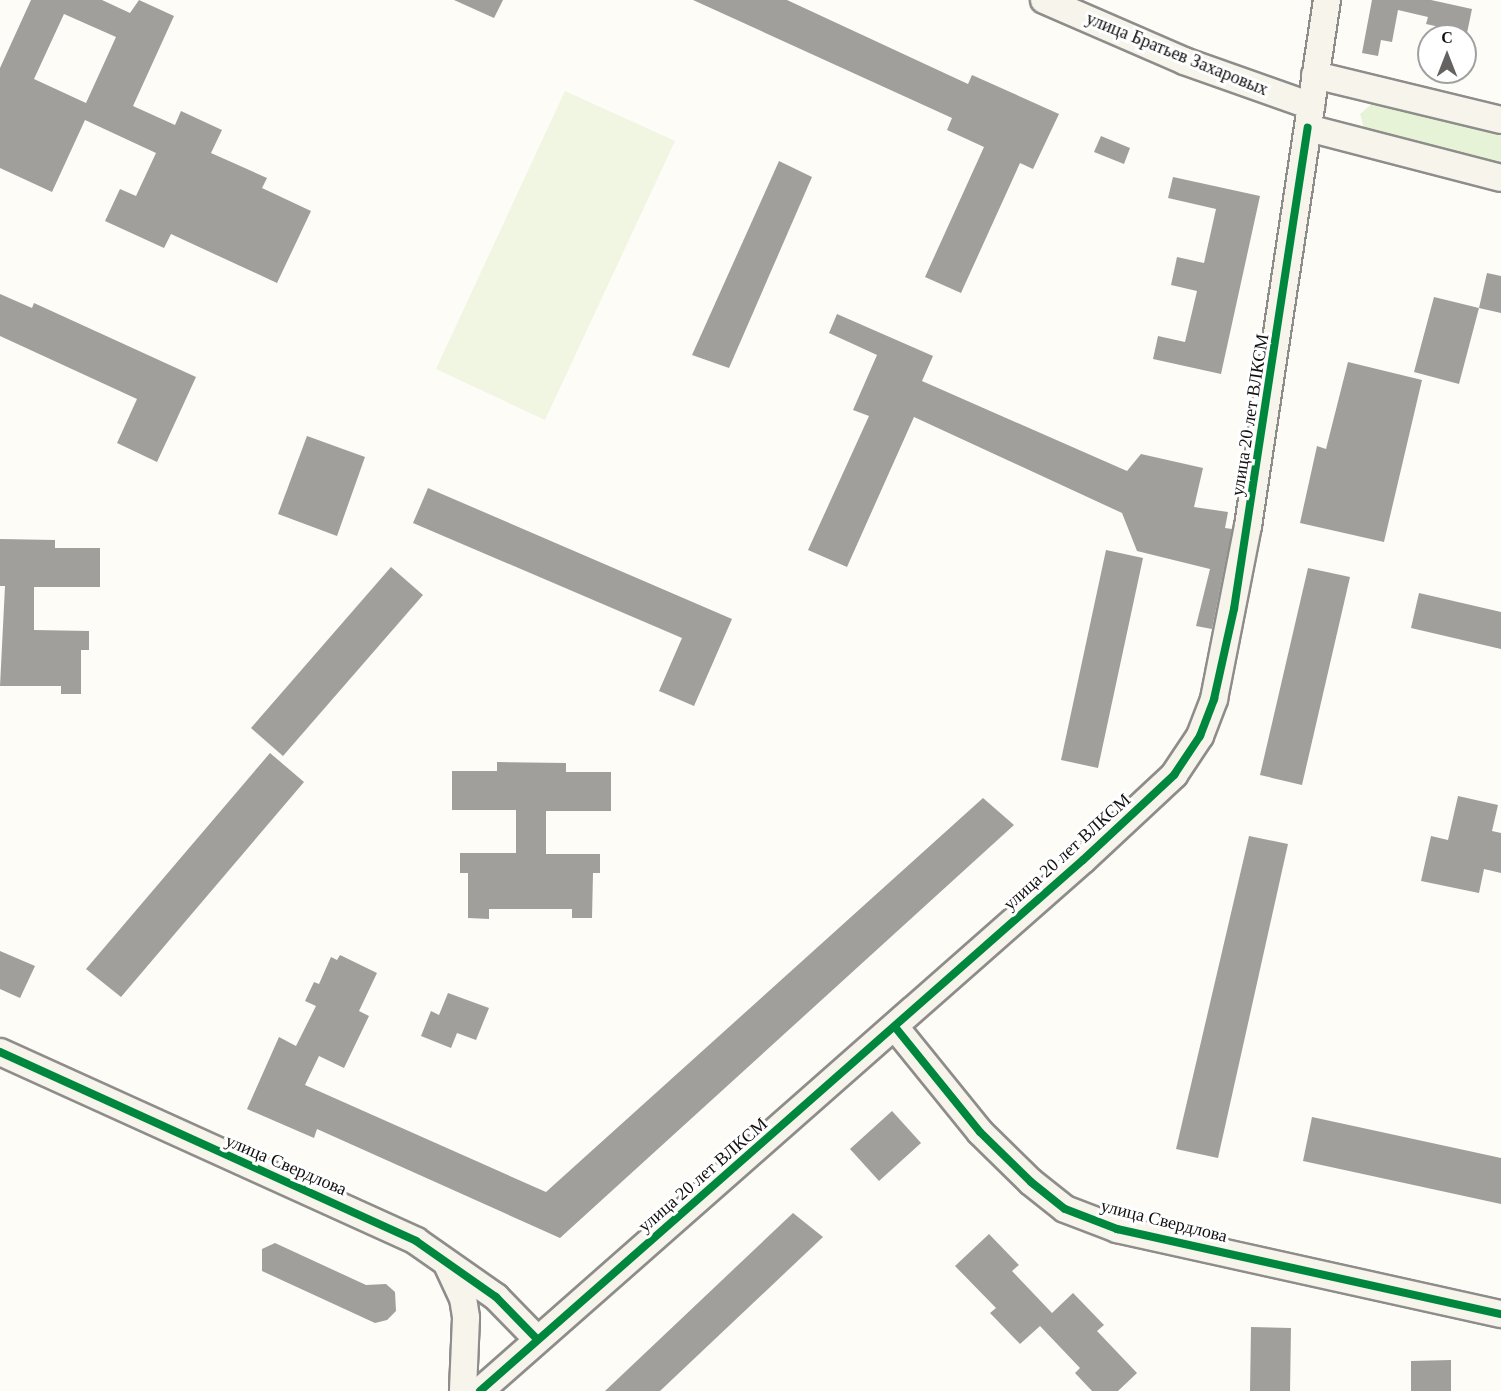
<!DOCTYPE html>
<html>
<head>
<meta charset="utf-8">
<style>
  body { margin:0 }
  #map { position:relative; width:1501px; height:1391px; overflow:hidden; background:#fdfcf7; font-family:"Times New Roman",serif }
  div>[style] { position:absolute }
  .green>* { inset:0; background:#e7f3d7 }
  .pitch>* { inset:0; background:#f0f6e1 }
  .building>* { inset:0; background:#a19f9c }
  .roads { filter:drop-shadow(2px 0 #8e8d8b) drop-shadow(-2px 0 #8e8d8b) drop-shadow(0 2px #8e8d8b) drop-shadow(0 -2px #8e8d8b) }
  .secondary>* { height:26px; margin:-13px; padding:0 13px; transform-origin:13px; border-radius:13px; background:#f6f4eb }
  .cycleway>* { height:8px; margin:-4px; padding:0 4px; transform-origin:4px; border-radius:4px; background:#00873e }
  span { translate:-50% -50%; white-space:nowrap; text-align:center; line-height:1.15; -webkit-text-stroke:6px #fff; paint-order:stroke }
  .street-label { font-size:18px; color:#111 }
  .north { position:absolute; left:1417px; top:24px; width:60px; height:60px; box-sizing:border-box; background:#fff; border:2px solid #a0a0a0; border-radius:50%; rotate:0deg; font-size:16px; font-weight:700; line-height:24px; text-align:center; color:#111 }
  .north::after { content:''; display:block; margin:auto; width:21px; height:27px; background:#646362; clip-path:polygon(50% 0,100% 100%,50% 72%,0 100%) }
</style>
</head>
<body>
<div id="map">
  <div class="green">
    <div style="clip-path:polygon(1374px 102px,1501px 132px,1501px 170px,1365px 132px,1360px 114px)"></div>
  </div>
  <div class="pitch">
    <div style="clip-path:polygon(565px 91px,675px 141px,545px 420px,436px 369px)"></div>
  </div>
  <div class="building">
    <div style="clip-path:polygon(evenodd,31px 0,102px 0,130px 13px,139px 0,174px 16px,133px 106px,175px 125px,181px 111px,222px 130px,211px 153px,267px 178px,262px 188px,311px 211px,277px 283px,171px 234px,164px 248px,105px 221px,120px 189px,136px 196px,156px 153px,85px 120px,52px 192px,0 168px,0 68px,31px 0,64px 14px,116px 37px,86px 103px,34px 79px,64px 14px)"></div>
    <div style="clip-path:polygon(454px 0,503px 0,494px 18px)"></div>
    <div style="clip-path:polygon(693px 0,787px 0,968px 84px,972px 75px,1059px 114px,1033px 169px,1020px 163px,961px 293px,925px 277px,984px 147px,947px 130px,952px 118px)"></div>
    <div style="clip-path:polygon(1372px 0,1431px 0,1472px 9px,1467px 33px,1426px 24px,1428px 17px,1398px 10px,1392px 42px,1381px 40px,1378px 56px,1362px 53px)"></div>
    <div style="clip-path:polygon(1101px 136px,1130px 148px,1124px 164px,1094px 152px)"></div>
    <div style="clip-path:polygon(779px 161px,812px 177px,729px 368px,692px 355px)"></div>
    <div style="clip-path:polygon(1173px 177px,1260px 196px,1221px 374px,1153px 359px,1158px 336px,1185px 342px,1197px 291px,1171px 285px,1177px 257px,1204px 263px,1216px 209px,1168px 198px)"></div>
    <div style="clip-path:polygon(1487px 273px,1501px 276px,1501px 313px,1479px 308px)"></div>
    <div style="clip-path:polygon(0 294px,32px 308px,34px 303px,196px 377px,157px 462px,117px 443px,137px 399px,0 336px)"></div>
    <div style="clip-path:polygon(1434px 297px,1479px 308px,1459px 384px,1414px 372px)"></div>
    <div style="clip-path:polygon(837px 314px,933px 356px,922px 381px,1127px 471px,1141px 454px,1203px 468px,1194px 507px,1228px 512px,1225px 528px,1232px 529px,1212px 629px,1196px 626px,1210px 569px,1137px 551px,1122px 513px,914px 417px,847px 567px,808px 550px,869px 416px,853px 410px,877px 355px,829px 333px)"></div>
    <div style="clip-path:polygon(1348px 362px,1422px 380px,1384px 542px,1300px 523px,1317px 446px,1326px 449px)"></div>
    <div style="clip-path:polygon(307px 436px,365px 457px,337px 536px,278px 514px)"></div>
    <div style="clip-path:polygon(428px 488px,732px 619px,694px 706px,659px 691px,682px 638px,413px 523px)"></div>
    <div style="clip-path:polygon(0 539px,55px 540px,55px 548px,100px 548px,100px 587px,34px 587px,34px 630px,89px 631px,89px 650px,81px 650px,81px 694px,61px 694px,61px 686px,0 686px,5px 586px,0 586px)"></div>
    <div style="clip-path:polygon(1106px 550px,1143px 558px,1098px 768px,1061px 760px)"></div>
    <div style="clip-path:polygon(391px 567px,423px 595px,283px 756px,251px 728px)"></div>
    <div style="clip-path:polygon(1308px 568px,1350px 577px,1302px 785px,1260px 775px)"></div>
    <div style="clip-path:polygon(1419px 593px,1501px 612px,1501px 649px,1411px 628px)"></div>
    <div style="clip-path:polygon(270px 753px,304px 782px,121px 997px,86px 969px)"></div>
    <div style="clip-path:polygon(497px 762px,566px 763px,566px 772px,611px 772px,611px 811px,546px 811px,546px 854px,600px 854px,600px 873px,593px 873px,592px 918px,572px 918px,572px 909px,489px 909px,489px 919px,468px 918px,468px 873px,460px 873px,460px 853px,516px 853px,516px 810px,452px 810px,452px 771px,497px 771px)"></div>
    <div style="clip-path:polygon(1458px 796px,1498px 805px,1492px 831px,1501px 833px,1501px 873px,1484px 869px,1479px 893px,1421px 881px,1431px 836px,1448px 840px)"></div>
    <div style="clip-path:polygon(983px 798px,1014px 825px,560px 1238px,317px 1129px,314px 1138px,247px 1109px,279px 1037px,296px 1046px,316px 1006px,305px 1001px,314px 982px,319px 984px,331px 957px,337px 960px,340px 955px,377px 973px,359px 1011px,369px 1016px,344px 1068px,319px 1056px,305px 1085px,546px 1192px)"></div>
    <div style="clip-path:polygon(1249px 836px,1288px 844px,1218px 1158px,1176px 1149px)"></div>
    <div style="clip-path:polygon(0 951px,35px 966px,20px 998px,0 989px)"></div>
    <div style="clip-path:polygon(448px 993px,489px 1008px,476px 1040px,457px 1033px,451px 1048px,421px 1036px,431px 1011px,439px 1015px)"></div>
    <div style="clip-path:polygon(892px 1111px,921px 1143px,879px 1181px,850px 1149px)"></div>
    <div style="clip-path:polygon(1312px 1117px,1501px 1158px,1501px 1204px,1303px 1161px)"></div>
    <div style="clip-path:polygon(793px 1213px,823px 1237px,660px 1391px,605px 1391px)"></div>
    <div style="clip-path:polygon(989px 1234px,1019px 1265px,1012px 1271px,1052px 1313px,1073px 1293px,1104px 1325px,1097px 1331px,1137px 1373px,1118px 1391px,1092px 1391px,1075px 1373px,1080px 1368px,1040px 1326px,1020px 1344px,990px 1313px,996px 1308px,955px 1266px)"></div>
    <div style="clip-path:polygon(275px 1243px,366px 1285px,386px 1284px,395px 1292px,396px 1311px,387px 1320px,375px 1323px,262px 1271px,262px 1249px)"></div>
    <div style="clip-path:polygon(1251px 1327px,1291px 1328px,1290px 1391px,1250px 1391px)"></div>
    <div style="clip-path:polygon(1451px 1360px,1451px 1391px,1411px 1391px,1411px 1361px)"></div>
  </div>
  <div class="roads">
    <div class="secondary">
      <div style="left:1044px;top:0;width:153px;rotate:23.5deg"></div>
      <div style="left:1184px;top:61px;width:135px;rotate:19.5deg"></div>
      <div style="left:1315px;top:75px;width:191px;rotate:13.6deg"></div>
      <div style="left:1308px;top:128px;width:199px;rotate:14.5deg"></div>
      <div style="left:895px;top:1027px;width:135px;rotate:51deg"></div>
      <div style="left:980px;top:1132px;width:71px;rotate:44.4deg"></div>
      <div style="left:1031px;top:1182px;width:43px;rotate:38.5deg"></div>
      <div style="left:1065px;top:1209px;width:56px;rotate:21deg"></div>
      <div style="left:1117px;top:1229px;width:393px;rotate:12.5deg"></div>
      <div style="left:0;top:1052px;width:457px;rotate:24.4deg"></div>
      <div style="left:416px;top:1241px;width:98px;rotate:35deg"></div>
      <div style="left:496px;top:1297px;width:59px;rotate:45.7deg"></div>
      <div style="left:447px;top:1264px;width:38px;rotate:65deg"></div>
      <div style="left:463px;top:1298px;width:20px;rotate:81deg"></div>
      <div style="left:466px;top:1318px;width:73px;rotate:92.4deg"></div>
      <div style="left:480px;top:1391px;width:803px;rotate:-41.37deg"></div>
      <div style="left:1083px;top:860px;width:125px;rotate:-43deg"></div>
      <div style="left:1174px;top:775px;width:47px;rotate:-56.3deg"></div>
      <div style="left:1200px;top:736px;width:40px;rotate:-69deg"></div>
      <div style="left:1214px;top:699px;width:176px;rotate:-78.9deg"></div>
      <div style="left:1248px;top:526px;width:532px;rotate:-81.46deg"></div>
    </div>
  </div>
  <div class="cycleway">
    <div style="left:895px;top:1027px;width:135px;rotate:51deg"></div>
    <div style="left:980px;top:1132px;width:71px;rotate:44.4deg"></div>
    <div style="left:1031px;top:1182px;width:43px;rotate:38.5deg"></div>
    <div style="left:1065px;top:1209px;width:56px;rotate:21deg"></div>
    <div style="left:1117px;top:1229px;width:393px;rotate:12.5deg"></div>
    <div style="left:0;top:1052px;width:457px;rotate:24.4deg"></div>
    <div style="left:416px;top:1241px;width:98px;rotate:35deg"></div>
    <div style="left:496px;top:1297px;width:59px;rotate:45.7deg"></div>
    <div style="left:480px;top:1391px;width:803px;rotate:-41.37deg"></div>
    <div style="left:1083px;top:860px;width:125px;rotate:-43deg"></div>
    <div style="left:1174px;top:775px;width:47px;rotate:-56.3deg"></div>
    <div style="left:1200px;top:736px;width:40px;rotate:-69deg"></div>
    <div style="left:1214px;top:699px;width:92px;rotate:-77.5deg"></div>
    <div style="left:1234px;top:609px;width:487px;rotate:-81.3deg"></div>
  </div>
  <div class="street-label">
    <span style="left:1177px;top:54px;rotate:22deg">улица Братьев Захаровых</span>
    <span style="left:1250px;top:415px;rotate:-81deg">улица 20 лет ВЛКСМ</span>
    <span style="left:1067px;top:852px;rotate:-42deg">улица 20 лет ВЛКСМ</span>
    <span style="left:286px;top:1165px;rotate:23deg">улица Свердлова</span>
    <span style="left:703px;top:1175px;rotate:-41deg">улица 20 лет ВЛКСМ</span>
    <span style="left:1164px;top:1221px;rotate:14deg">улица Свердлова</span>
  </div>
  <div class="north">С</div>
</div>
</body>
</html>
